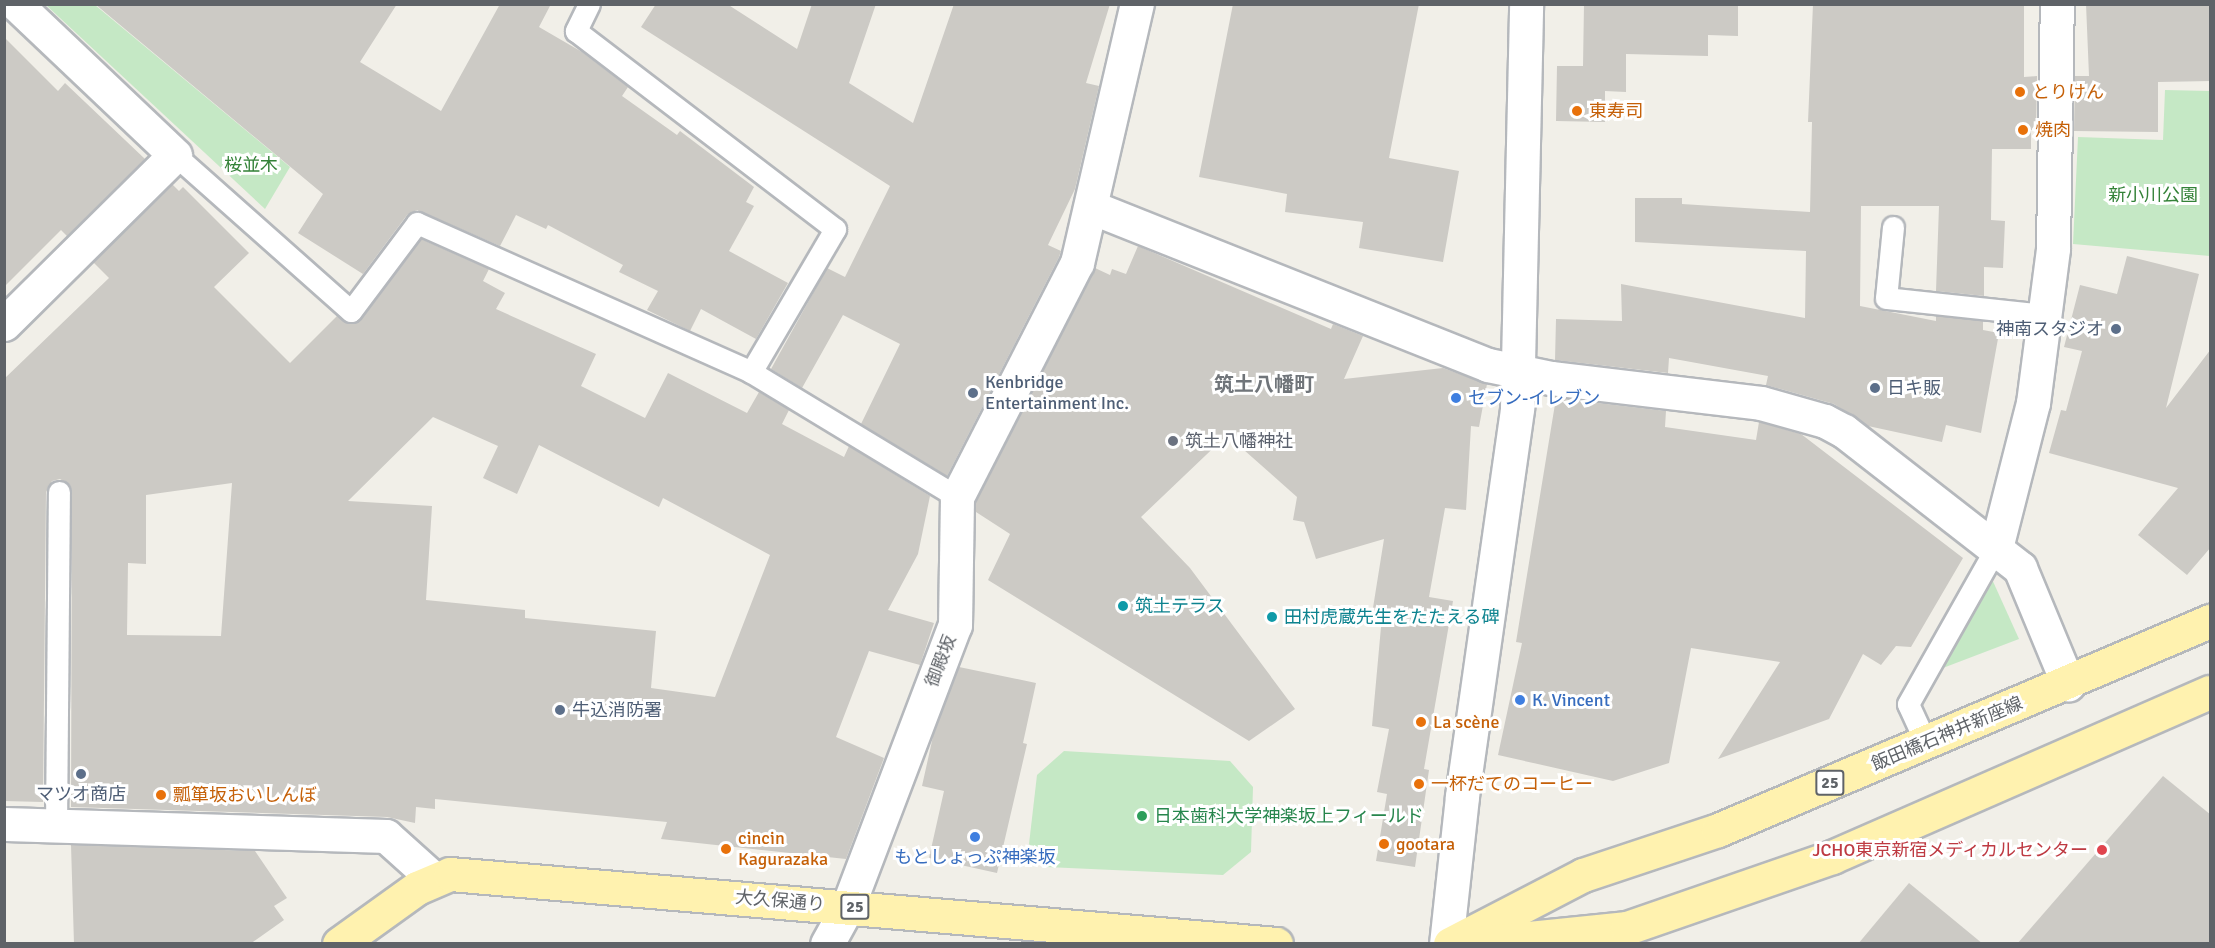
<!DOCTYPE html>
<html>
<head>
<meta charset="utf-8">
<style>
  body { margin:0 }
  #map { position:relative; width:2215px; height:948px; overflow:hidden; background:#f1efe8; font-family:Signika,"Noto Sans JP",sans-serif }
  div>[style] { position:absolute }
  .green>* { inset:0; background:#c5e8c5 }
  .building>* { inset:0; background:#cccac5 }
  .roads { filter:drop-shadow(2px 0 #b5b8bc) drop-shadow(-2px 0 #b5b8bc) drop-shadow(0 2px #b5b8bc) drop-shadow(0 -2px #b5b8bc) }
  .lane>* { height:21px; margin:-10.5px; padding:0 10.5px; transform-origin:10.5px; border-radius:10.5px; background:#fff }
  .street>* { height:33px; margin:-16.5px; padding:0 16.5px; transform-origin:16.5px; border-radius:16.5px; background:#fff }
  .secondary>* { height:33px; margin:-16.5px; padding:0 16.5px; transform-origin:16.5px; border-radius:16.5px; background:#fff }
  .primary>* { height:33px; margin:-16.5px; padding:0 16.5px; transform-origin:16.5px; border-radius:16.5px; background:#fff2af }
  .dots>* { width:16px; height:16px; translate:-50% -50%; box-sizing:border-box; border:3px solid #fff; border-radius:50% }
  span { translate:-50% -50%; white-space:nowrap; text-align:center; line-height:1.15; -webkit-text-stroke:6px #fff; paint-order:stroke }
  .shield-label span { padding:2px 4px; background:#fff; border:2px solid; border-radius:4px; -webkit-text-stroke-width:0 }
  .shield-label { font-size:16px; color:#5f6368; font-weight:700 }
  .food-label { font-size:18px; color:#c56008 }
  .left { translate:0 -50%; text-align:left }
  .park-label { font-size:18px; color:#348238 }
  .service-label { font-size:18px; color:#4e5e75 }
  .right { translate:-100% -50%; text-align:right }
  .shop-label { font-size:18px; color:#366cbe }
  .worship-label { font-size:18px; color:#5b616d }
  .culture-label { font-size:18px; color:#0d838f }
  .street-label { font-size:18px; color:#5f6368 }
  .leisure-label { font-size:18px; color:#27864d }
  .health-label { font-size:18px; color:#be3a42 }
  .neighbourhood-label { font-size:20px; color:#70757a; font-weight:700 }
  .frame { position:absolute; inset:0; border:6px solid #5f6368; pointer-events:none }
</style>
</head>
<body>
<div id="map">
  <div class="green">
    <div style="clip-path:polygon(46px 5px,95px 5px,290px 167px,265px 209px)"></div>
    <div style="clip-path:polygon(2165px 90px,2210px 91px,2210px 256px,2073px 244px,2078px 137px,2163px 140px)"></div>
    <div style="clip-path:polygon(1991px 577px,2019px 639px,1935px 671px)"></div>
    <div style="clip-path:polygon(1064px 751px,1230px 761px,1253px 787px,1251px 852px,1223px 875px,1047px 867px,1029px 844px,1037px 775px)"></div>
  </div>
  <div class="building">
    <div style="clip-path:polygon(95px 4px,397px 4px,360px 62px,441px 111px,500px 4px,551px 4px,539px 27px,582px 52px,628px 87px,622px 96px,677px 135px,680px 131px,754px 187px,746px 202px,754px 206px,729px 251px,788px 283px,756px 339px,701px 309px,690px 331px,647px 310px,658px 291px,619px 272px,623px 265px,548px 225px,546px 229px,516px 215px,500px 246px,417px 210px,407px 215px,363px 274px,298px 233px,323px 194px)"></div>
    <div style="clip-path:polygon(656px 4px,727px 4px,797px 49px,812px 4px,876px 4px,849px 83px,913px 123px,954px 4px,1110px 4px,1086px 83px,1099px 86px,1075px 189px,1048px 245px,1061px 251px,1059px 257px,947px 476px,861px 424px,900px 344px,843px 315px,802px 388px,771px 369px,827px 268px,845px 277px,890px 186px,641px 27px)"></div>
    <div style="clip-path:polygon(1233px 4px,1419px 4px,1389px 158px,1459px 171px,1443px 262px,1359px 248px,1363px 222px,1285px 212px,1287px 194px,1199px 177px)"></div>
    <div style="clip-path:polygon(1584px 4px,1738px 4px,1738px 36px,1708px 35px,1708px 56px,1626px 54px,1626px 92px,1605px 91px,1605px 122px,1556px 121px,1557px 66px,1583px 66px)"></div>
    <div style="clip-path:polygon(1813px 4px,2024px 4px,2024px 77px,2037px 76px,2036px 130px,2031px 130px,2031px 149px,1992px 149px,1991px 220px,2005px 221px,2003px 268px,1984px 267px,1984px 296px,1936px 291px,1939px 206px,1861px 206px,1860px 306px,1936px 321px,1936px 316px,1983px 321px,1983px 330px,1999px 333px,1981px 433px,1946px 425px,1942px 442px,1868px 426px,1834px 404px,1766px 385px,1768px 376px,1669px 358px,1668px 373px,1555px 360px,1556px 319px,1622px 321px,1621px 284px,1805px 318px,1806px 251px,1635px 242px,1635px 198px,1682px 198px,1682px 204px,1810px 212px,1812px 122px,1808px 122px)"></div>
    <div style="clip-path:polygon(2086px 4px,2211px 4px,2211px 81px,2158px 82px,2158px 132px,2074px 131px,2075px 76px,2089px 76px)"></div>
    <div style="clip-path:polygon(4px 37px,58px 91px,65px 83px,145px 159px,67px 236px,61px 230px,4px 287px)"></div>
    <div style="clip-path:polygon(evenodd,172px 184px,179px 191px,183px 187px,249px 253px,214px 287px,290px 363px,337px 316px,349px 324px,361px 319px,421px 239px,489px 269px,483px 281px,505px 293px,496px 309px,596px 354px,581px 386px,645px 418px,668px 373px,747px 413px,759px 392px,789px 410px,782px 424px,844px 457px,849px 446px,930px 496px,918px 554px,888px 610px,934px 623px,920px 665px,869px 651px,836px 737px,884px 758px,846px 859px,661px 839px,667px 822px,435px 799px,435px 809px,416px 807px,415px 823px,387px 817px,71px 807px,72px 492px,70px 485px,60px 479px,52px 481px,46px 492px,43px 802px,4px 801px,4px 379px,109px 278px,93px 262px,172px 184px,433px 417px,498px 446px,483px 478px,517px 494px,539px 445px,659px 507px,663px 498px,770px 555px,715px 697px,651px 688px,656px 631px,525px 618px,525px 610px,426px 600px,432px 506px,348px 501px,433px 417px,172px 184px,232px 483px,221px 636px,127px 635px,128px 563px,146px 564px,146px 495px,232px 483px)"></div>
    <div style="clip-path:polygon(1138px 246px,1331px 329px,1333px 324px,1363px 336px,1344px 379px,1443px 368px,1487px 384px,1479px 427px,1471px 426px,1466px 510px,1445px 508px,1429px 597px,1453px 601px,1424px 769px,1429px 770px,1415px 867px,1376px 861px,1387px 794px,1377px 792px,1389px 729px,1372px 726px,1382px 616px,1372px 614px,1384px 539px,1316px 559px,1304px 522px,1293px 520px,1297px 497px,1227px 435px,1141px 517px,1190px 568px,1295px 709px,1249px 741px,988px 580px,1010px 534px,976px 512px,976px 502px,1095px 268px,1110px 275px,1112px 269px,1126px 274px)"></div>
    <div style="clip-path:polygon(2127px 256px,2199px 274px,2166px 408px,2211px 349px,2211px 547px,2187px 575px,2138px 535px,2178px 488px,2049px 453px,2061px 410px,2066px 411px,2082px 351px,2064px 347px,2080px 285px,2117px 294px)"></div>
    <div style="clip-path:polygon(1556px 398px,1666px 411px,1665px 427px,1756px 440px,1759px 422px,1801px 434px,1963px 558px,1911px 647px,1896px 646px,1881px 665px,1863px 654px,1829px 719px,1718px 759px,1780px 662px,1691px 648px,1669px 763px,1613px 781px,1498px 755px,1522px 643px,1516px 642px)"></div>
    <div style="clip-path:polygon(959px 667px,1036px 683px,1023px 743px,1027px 744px,997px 873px,929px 858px,944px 791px,922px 786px,934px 732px)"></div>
    <div style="clip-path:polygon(2163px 776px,2211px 815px,2211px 944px,2017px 944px)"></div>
    <div style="clip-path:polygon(71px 845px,255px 851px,287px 898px,274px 906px,284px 920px,250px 944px,74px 944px)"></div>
    <div style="clip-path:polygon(1909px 883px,1983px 944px,1858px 944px)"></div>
  </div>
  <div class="roads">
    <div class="lane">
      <div style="left:589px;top:4px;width:30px;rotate:116deg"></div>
      <div style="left:576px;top:31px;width:326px;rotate:37.4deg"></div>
      <div style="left:835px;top:229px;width:166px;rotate:120.4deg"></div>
      <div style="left:175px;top:155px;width:235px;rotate:41.6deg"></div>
      <div style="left:351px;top:311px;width:110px;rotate:-53.1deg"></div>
      <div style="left:417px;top:223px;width:366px;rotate:24deg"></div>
      <div style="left:751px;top:372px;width:241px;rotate:31.2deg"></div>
      <div style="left:1893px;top:227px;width:71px;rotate:95.6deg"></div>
      <div style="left:1886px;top:298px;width:160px;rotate:6.1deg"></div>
      <div style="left:1926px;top:743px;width:43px;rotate:-114.8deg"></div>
      <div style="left:1908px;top:704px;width:179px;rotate:-60.6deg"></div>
      <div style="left:56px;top:827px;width:335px;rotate:-89.5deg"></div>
    </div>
    <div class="street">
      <div style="left:1091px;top:207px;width:427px;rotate:21.7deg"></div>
      <div style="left:1488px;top:365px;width:64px;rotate:11.7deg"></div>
      <div style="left:1551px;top:378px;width:211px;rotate:6.8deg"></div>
      <div style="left:1761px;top:403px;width:66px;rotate:15.7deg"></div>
      <div style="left:1825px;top:421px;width:21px;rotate:28deg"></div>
      <div style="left:1844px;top:431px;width:223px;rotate:37.9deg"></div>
      <div style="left:2020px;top:568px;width:126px;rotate:67.5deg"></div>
      <div style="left:4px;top:324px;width:240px;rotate:-44.7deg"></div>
      <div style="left:175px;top:155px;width:219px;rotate:-136.5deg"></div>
      <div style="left:4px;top:824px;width:382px;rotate:1.8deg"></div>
      <div style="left:386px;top:836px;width:64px;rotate:41.9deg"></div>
      <div style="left:827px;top:944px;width:43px;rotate:-61.1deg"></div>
      <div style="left:848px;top:906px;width:301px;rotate:-69.2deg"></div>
      <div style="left:955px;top:625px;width:128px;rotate:-89.1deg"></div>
      <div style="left:957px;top:497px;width:263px;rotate:-62.9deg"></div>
      <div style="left:1077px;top:263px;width:266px;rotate:-77deg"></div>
    </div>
    <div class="secondary">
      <div style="left:1996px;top:548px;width:150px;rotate:-75.7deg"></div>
      <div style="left:2033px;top:403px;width:156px;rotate:-82.6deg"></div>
      <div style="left:2053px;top:248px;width:244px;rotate:-89.1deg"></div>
      <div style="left:1446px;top:944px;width:149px;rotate:-83.8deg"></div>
      <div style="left:1462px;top:796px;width:392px;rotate:-81.9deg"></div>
      <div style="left:1517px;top:408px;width:404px;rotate:-88.7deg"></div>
    </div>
    <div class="primary">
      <div style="left:339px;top:944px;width:96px;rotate:-35.7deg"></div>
      <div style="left:417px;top:888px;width:36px;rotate:-23deg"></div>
      <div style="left:450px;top:874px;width:829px;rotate:4.84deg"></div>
      <div style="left:1450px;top:944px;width:150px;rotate:-27.4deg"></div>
      <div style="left:1583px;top:875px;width:142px;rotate:-18.4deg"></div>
      <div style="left:1718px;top:830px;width:535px;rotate:-23.02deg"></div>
      <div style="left:1470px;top:944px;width:158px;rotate:-5.8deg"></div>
      <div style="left:1627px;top:928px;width:217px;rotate:-19.1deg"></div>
      <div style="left:1832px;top:857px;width:412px;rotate:-23.6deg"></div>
    </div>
  </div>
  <div class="dots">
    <div style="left:2020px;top:92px;background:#e8710a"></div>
    <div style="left:1577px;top:111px;background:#e8710a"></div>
    <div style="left:2023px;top:130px;background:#e8710a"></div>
    <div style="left:2116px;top:329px;background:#5c6f8a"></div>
    <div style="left:1875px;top:388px;background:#5c6f8a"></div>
    <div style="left:973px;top:393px;background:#5c6f8a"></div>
    <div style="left:1456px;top:398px;background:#3f7fe0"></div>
    <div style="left:1173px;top:441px;background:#6b7280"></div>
    <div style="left:1123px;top:606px;background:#0f9aa8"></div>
    <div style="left:1272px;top:617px;background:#0f9aa8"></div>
    <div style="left:1520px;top:700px;background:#3f7fe0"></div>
    <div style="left:560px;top:710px;background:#5c6f8a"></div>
    <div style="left:1421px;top:722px;background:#e8710a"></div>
    <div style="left:81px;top:774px;background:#5c6f8a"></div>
    <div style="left:1419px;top:784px;background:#e8710a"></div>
    <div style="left:161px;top:795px;background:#e8710a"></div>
    <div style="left:1142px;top:816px;background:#2e9e5b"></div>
    <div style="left:975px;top:837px;background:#3f7fe0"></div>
    <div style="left:1384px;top:844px;background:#e8710a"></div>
    <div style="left:726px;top:849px;background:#e8710a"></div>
    <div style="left:2102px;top:850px;background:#e0444e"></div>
  </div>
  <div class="shield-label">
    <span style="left:1830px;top:783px">25</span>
    <span style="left:855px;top:907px">25</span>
  </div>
  <div class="food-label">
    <span class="left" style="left:2032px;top:92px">とりけん</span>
    <span class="left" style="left:1589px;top:111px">東寿司</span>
    <span class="left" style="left:2035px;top:130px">焼肉</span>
    <span class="left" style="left:1433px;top:722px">La scène</span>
    <span class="left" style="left:1431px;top:784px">一杯だてのコーヒー</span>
    <span class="left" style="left:173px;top:795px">瓢箪坂おいしんぼ</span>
    <span class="left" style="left:738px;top:849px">cincin<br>Kagurazaka</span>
    <span class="left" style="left:1396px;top:844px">gootara</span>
  </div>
  <div class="park-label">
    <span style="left:251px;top:165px">桜並木</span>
    <span style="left:2153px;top:195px">新小川公園</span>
  </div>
  <div class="service-label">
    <span class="right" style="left:2104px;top:329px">神南スタジオ</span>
    <span class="left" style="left:985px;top:393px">Kenbridge<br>Entertainment Inc.</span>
    <span class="left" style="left:1887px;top:388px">日キ販</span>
    <span class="left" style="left:572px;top:710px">牛込消防署</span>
    <span style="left:81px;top:794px">マツオ商店</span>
  </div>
  <div class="shop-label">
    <span class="left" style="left:1468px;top:398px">セブン-イレブン</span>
    <span class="left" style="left:1532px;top:700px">K. Vincent</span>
    <span style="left:975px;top:857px">もとしょっぷ神楽坂</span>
  </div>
  <div class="worship-label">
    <span class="left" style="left:1185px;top:441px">筑土八幡神社</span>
  </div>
  <div class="culture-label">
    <span class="left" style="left:1135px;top:606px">筑土テラス</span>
    <span class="left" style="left:1284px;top:617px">田村虎蔵先生をたたえる碑</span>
  </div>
  <div class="street-label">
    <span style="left:941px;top:661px;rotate:-69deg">御殿坂</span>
    <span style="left:1947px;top:734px;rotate:-23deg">飯田橋石神井新座線</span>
    <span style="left:780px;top:901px;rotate:5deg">大久保通り</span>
  </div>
  <div class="leisure-label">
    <span class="left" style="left:1154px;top:816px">日本歯科大学神楽坂上フィールド</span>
  </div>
  <div class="health-label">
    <span class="right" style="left:2088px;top:850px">JCHO東京新宿メディカルセンター</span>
  </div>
  <div class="neighbourhood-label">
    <span style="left:1264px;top:384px">筑土八幡町</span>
  </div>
  <div class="frame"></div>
</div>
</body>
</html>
